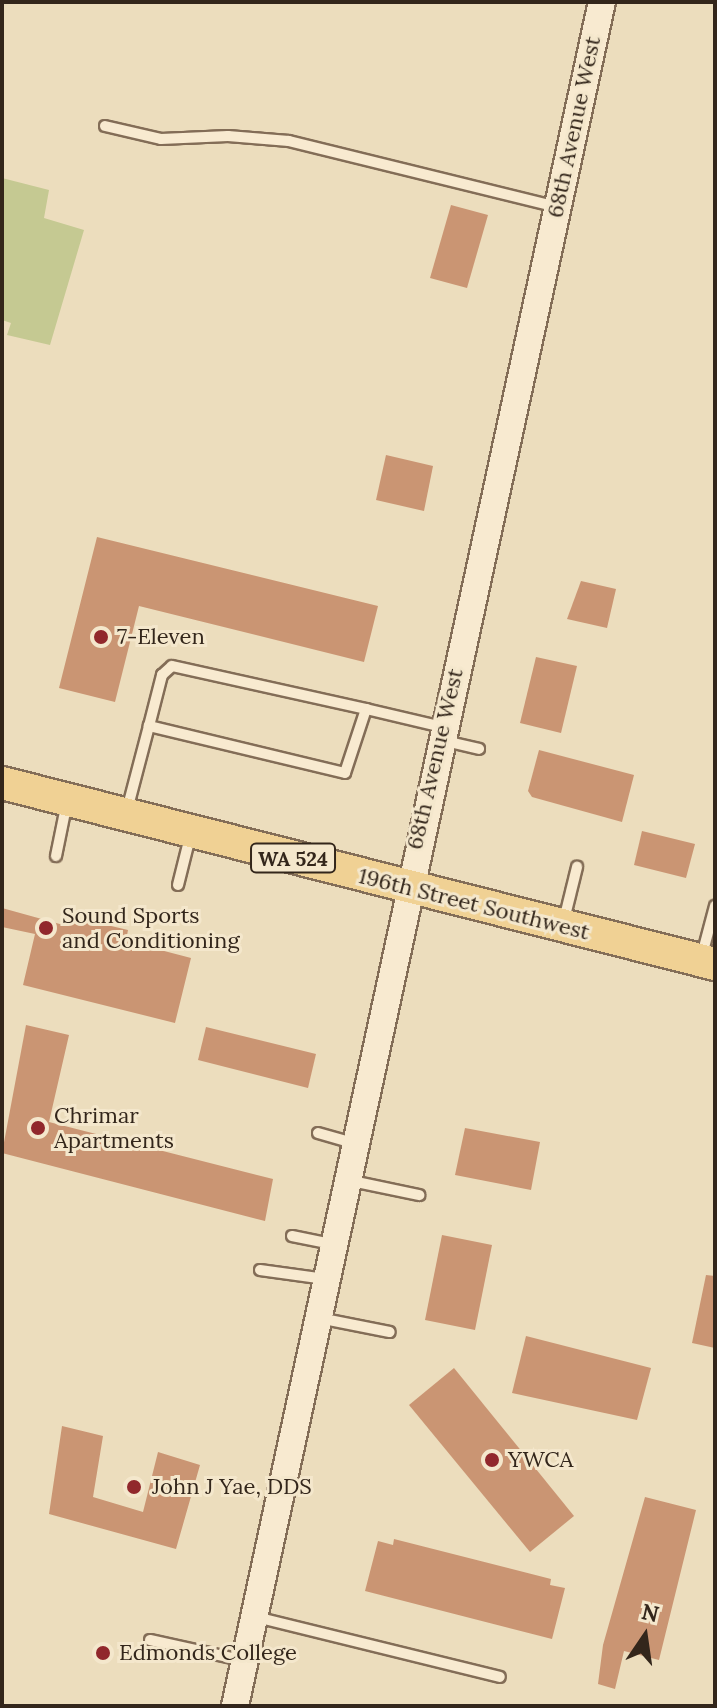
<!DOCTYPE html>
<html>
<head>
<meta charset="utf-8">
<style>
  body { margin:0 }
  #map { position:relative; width:717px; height:1708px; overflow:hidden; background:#ecddbd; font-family:Lora,serif }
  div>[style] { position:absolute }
  .green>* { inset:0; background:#c5c992 }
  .building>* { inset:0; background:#ca9573 }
  .roads { filter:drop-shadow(2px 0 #836d57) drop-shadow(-2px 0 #836d57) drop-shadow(0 2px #836d57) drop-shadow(0 -2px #836d57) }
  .service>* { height:10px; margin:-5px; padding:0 5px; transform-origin:5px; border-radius:5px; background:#f8ead0 }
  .tertiary>* { height:26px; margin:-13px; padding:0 13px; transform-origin:13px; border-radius:13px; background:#f8ead0 }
  .primary>* { height:32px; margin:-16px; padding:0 16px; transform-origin:16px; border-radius:16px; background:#f0d194 }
  .dots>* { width:22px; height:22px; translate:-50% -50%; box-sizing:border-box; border:4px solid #f4e7cc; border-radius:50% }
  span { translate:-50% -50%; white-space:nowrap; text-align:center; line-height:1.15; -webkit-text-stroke:6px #f4e7cc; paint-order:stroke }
  .shield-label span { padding:2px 6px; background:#f4e7cc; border:2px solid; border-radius:6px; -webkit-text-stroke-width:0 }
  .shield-label { font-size:20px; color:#33261b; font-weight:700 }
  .street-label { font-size:22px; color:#33261b }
  .poi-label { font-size:22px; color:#33261b }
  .left { translate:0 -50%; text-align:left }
  .frame { position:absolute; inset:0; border:4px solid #33261b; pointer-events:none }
  .north { position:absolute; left:605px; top:1596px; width:80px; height:80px; -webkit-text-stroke:6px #f4e7cc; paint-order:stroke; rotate:13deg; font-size:22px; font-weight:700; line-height:32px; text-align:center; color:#33261b }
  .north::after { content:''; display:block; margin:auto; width:28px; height:36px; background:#33261b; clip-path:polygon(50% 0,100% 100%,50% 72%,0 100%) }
</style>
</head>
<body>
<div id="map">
  <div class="green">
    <div style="clip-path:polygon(2px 178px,49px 190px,44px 218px,84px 230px,50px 345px,7px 335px,11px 323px,2px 320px)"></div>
  </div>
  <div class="building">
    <div style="clip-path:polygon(451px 205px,488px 215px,467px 288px,430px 278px)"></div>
    <div style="clip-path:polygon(386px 455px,433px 466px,424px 511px,376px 500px)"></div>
    <div style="clip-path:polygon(97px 537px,378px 606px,364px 662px,139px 606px,115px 702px,59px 688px)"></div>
    <div style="clip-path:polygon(581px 581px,616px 589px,607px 628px,567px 619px)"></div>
    <div style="clip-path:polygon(536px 657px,577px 666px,561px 733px,520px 723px)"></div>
    <div style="clip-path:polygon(539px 750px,634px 775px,622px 822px,532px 797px,528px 791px)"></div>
    <div style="clip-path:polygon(642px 831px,695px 844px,686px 878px,634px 865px)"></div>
    <div style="clip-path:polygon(2px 908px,67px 926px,69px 916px,128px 930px,126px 941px,191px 958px,175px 1023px,23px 985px,35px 934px,2px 927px)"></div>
    <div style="clip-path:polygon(26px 1025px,69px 1035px,49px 1122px,273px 1179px,265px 1221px,2px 1153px)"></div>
    <div style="clip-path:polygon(206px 1027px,316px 1054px,308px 1088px,198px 1060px)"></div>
    <div style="clip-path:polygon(465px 1128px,540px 1142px,531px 1190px,455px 1175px)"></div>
    <div style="clip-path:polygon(442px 1235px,492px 1245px,475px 1330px,425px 1320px)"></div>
    <div style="clip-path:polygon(706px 1275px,715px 1276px,715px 1348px,692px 1343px)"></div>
    <div style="clip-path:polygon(526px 1336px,651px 1368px,637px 1420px,512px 1393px)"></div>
    <div style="clip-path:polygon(454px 1368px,574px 1516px,530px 1552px,409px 1405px)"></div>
    <div style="clip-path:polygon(62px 1426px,103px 1436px,93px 1497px,143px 1512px,158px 1452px,200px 1465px,176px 1549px,49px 1514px)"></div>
    <div style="clip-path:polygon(645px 1497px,696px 1510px,659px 1660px,624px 1651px,615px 1689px,598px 1684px,603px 1645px)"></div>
    <div style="clip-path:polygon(394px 1539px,551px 1579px,550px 1585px,565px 1588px,552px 1639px,365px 1591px,378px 1541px,393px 1545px)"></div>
  </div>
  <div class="roads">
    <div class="service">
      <div style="left:105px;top:126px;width:57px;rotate:13.1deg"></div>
      <div style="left:161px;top:139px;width:67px;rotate:-2.6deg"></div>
      <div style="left:228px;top:136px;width:61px;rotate:4.7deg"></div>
      <div style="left:289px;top:141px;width:276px;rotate:13.8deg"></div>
      <div style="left:366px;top:709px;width:78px;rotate:13.3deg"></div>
      <div style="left:445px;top:741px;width:35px;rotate:13deg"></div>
      <div style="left:127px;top:810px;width:87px;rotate:-75.3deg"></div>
      <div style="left:149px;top:726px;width:53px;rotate:-75.7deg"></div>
      <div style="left:162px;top:675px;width:13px;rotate:-42deg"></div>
      <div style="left:172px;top:666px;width:199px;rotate:12.5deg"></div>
      <div style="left:366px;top:709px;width:67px;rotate:108.2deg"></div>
      <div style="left:345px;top:773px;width:202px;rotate:-166.5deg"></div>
      <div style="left:56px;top:856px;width:55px;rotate:-78.5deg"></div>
      <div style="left:178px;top:885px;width:49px;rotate:-76deg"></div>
      <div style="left:564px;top:920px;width:55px;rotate:-76.2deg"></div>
      <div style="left:702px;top:955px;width:51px;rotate:-75.1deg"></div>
      <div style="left:318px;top:1133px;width:36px;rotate:16deg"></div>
      <div style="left:347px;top:1180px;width:74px;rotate:11.8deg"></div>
      <div style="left:292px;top:1236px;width:41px;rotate:11.3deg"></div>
      <div style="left:260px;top:1270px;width:66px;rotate:7.9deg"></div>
      <div style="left:319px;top:1318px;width:72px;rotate:11.2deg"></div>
      <div style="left:256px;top:1617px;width:251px;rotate:13.8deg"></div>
      <div style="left:150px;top:1640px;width:94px;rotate:12.3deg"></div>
    </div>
    <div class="tertiary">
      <div style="left:235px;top:1706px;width:1743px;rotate:-77.85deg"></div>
    </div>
    <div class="primary">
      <div style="left:2px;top:783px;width:736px;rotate:14.24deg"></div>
    </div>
  </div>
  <div class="dots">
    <div style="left:101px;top:637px;background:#91282c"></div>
    <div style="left:46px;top:928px;background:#91282c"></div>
    <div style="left:38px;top:1128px;background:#91282c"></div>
    <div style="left:492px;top:1460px;background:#91282c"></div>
    <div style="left:134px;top:1487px;background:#91282c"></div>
    <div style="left:103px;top:1653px;background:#91282c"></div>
  </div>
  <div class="shield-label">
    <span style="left:293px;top:858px">WA 524</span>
  </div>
  <div class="street-label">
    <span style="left:574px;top:127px;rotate:-78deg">68th Avenue West</span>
    <span style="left:435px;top:759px;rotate:-77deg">68th Avenue West</span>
    <span style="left:474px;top:904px;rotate:14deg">196th Street Southwest</span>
  </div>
  <div class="poi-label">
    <span class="left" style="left:117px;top:637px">7-Eleven</span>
    <span class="left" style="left:62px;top:928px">Sound Sports<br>and Conditioning</span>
    <span class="left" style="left:54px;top:1128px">Chrimar<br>Apartments</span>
    <span class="left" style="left:508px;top:1460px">YWCA</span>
    <span class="left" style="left:152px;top:1487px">John J Yae, DDS</span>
    <span class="left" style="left:119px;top:1653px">Edmonds College</span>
  </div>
  <div class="frame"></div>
  <div class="north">N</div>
</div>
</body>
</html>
